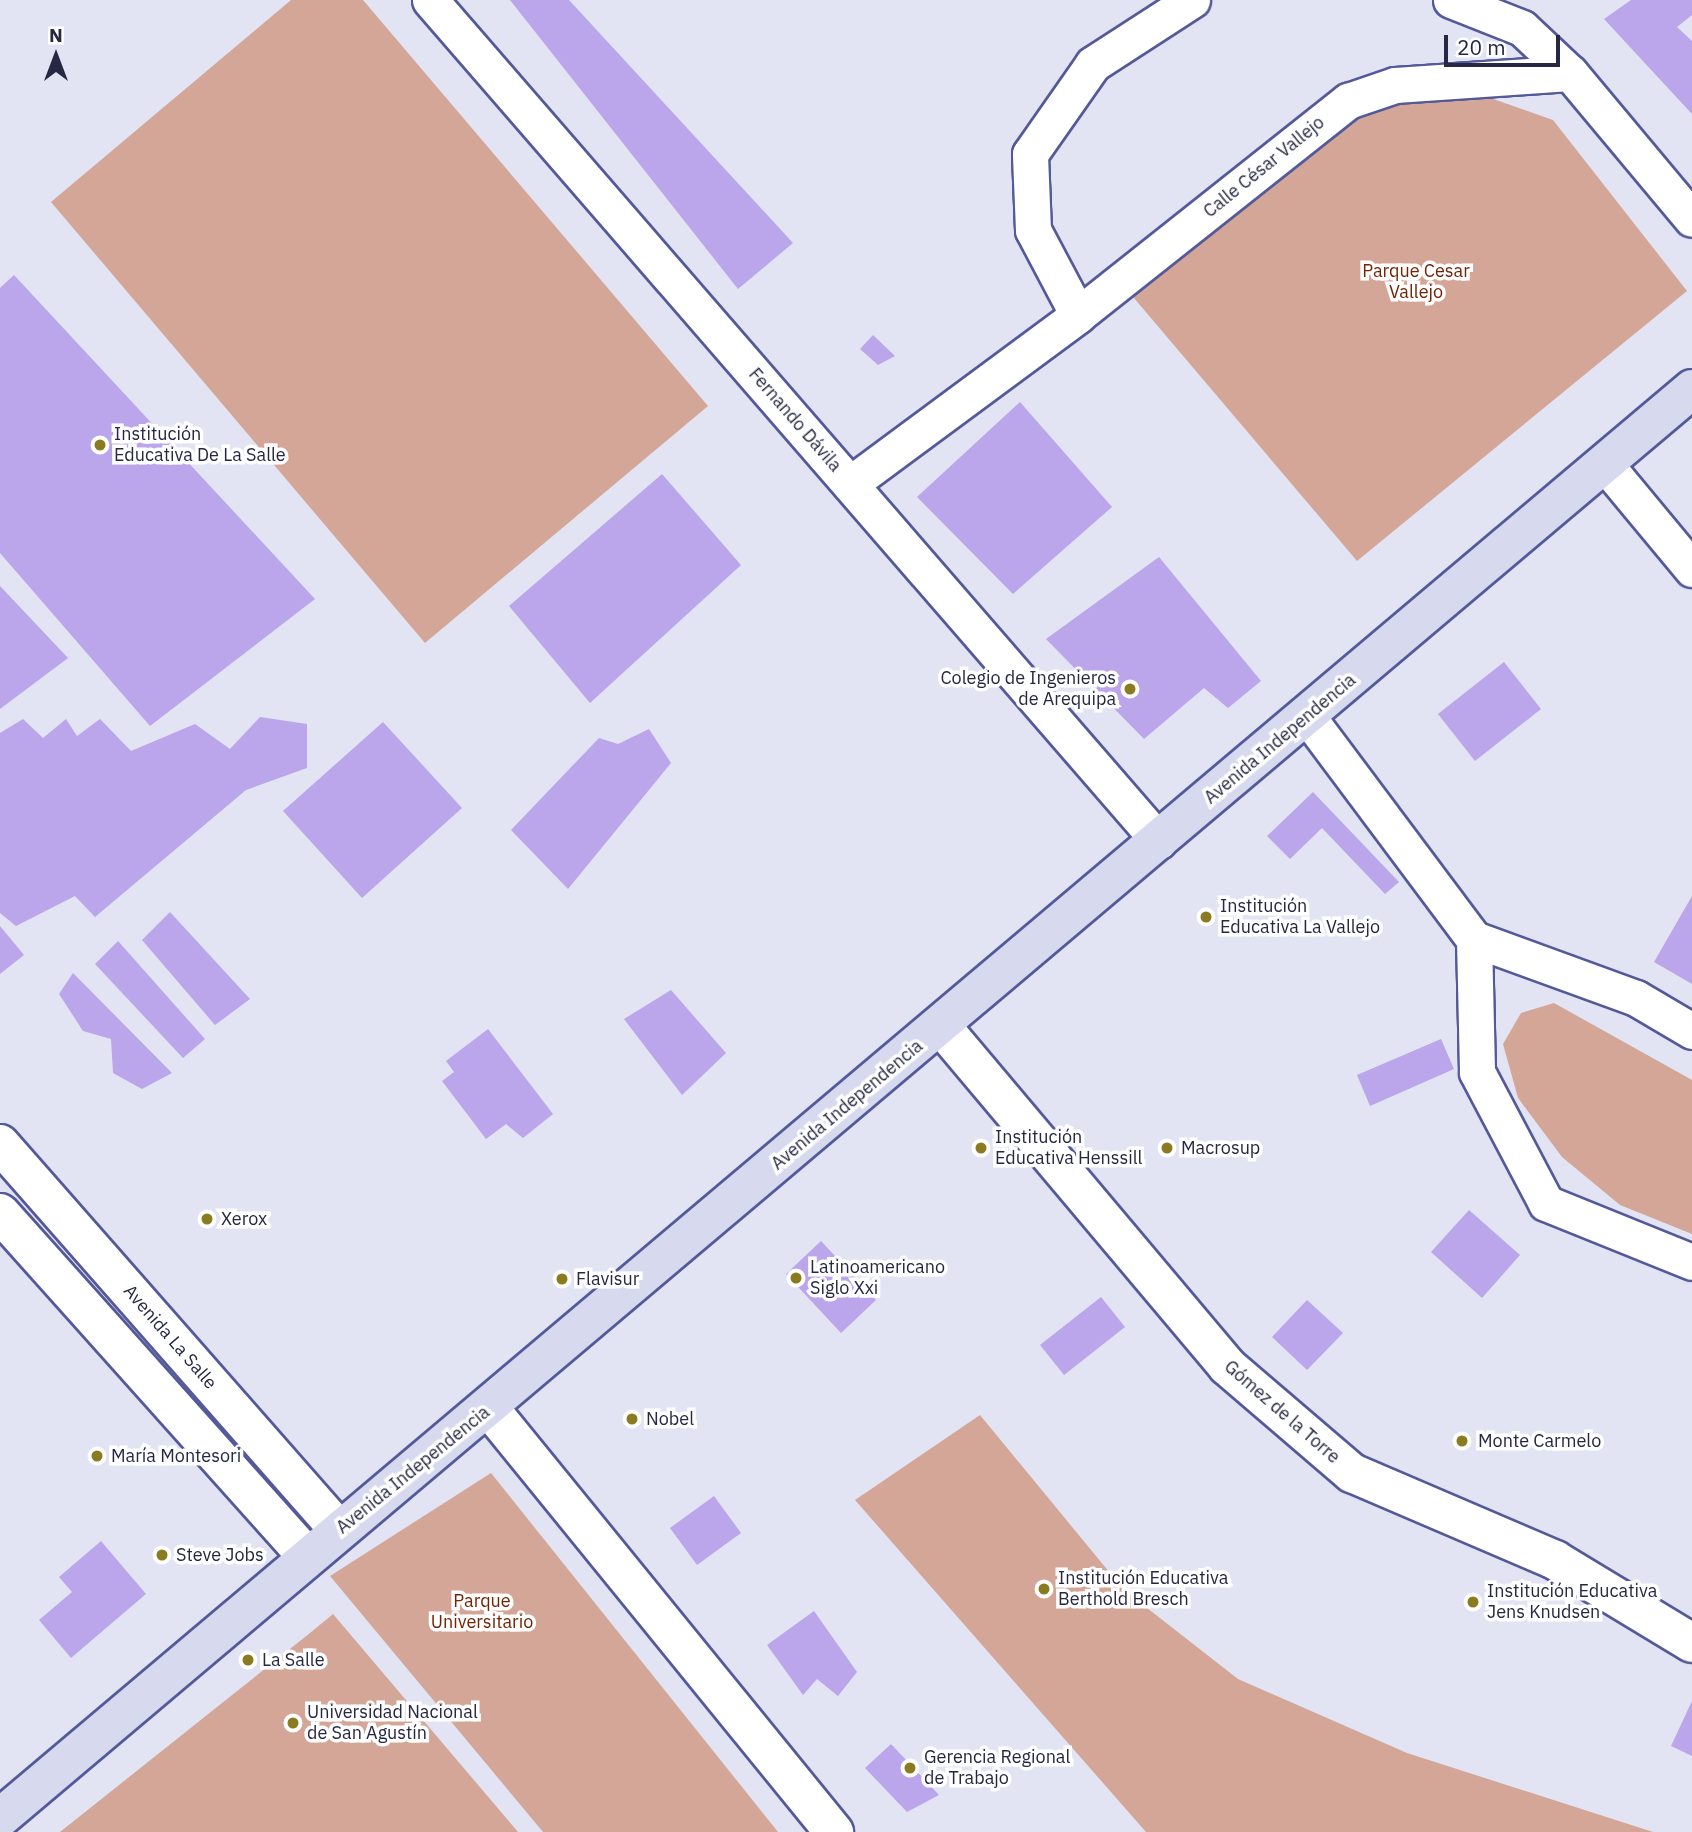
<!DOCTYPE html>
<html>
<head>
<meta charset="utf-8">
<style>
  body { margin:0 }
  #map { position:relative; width:1692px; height:1832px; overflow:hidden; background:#e2e4f3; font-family:"IBM Plex Sans",sans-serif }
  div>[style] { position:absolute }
  .green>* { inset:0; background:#d4a698 }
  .building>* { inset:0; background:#bba5eb }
  .roads { filter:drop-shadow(2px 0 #545a99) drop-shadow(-2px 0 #545a99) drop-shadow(0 2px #545a99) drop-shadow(0 -2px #545a99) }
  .minor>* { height:35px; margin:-17.5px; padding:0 17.5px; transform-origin:17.5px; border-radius:17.5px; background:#fff }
  .tertiary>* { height:38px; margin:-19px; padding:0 19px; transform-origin:19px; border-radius:19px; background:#fff }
  .secondary>* { height:38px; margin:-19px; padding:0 19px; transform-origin:19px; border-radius:19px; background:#d7daee }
  .dots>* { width:19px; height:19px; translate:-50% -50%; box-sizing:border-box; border:4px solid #fff; border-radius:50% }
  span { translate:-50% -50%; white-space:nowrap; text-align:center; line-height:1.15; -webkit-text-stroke:7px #fff; paint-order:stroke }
  .street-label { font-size:18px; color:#252743 }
  .park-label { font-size:18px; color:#732405 }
  .poi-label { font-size:18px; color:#252743 }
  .left { translate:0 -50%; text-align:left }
  .right { translate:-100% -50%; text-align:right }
  .north { position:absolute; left:21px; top:21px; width:70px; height:70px; -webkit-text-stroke:5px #fff; paint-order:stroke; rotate:0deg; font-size:19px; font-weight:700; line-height:28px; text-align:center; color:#252743 }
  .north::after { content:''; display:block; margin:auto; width:24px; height:32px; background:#252743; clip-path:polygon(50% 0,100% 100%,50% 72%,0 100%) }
  .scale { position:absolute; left:1444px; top:35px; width:116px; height:32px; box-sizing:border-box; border:4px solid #252743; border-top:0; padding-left:9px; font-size:21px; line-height:24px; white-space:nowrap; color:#252743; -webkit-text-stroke:5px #fff; paint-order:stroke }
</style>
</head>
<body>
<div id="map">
  <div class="green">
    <div style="clip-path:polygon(291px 0,363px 0,708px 406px,425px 643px,51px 202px)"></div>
    <div style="clip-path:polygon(1399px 91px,1479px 94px,1553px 120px,1687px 291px,1357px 561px,1128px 291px,1339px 115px)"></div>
    <div style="clip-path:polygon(1554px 1003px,1692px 1080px,1692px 1234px,1620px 1205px,1562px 1157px,1518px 1098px,1503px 1044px,1521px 1013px)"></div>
    <div style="clip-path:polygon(980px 1415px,1124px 1590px,1238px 1679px,1407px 1753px,1653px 1832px,1146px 1832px,855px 1500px)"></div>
    <div style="clip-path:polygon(491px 1473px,778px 1832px,543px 1832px,330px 1576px)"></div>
    <div style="clip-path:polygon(333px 1614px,518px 1832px,60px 1832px,310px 1633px)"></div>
  </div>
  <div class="building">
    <div style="clip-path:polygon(510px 0,569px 0,793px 243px,738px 289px)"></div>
    <div style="clip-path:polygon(1631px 0,1692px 0,1692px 15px,1677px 27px,1692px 41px,1692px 114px,1604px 19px)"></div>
    <div style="clip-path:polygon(14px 275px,315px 599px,150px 726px,0 553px,0 288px)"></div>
    <div style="clip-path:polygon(873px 335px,895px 356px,878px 365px,860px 349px)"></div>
    <div style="clip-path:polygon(1020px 402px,1112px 507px,1013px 594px,917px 497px)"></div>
    <div style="clip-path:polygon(662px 474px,741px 565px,590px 703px,509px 606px)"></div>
    <div style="clip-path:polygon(1159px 557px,1261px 681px,1228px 708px,1204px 688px,1144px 739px,1046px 639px)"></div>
    <div style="clip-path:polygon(0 586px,68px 658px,0 709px)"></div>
    <div style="clip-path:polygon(1504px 662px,1541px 709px,1475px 761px,1438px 714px)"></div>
    <div style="clip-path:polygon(260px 717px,307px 724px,307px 768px,246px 790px,95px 917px,75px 896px,16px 926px,0 913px,0 733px,23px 719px,43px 738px,66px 719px,77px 736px,100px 719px,131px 751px,195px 724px,230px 749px)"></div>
    <div style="clip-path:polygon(383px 722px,462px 808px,362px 898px,283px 811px)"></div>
    <div style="clip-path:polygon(649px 729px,671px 763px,568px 889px,511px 830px,599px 738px,618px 744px)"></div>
    <div style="clip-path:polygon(1313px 792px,1399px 882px,1385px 894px,1322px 828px,1290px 859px,1267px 836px)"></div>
    <div style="clip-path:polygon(1692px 896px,1692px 984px,1654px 962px)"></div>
    <div style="clip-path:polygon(170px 912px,250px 999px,215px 1025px,142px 940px)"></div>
    <div style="clip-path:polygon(0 926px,24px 955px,0 974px)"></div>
    <div style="clip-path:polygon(118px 941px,205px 1039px,183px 1058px,95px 964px)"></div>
    <div style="clip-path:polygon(73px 973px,172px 1073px,142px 1089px,113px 1073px,111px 1039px,83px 1031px,59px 994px)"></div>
    <div style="clip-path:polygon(671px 990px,726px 1053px,682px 1095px,624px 1019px)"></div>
    <div style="clip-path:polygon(488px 1029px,553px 1114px,523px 1138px,506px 1124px,486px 1139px,442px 1081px,454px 1072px,446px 1061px)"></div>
    <div style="clip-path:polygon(1441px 1039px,1454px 1069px,1370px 1106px,1357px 1075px)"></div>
    <div style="clip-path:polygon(1469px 1210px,1520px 1255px,1482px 1298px,1431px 1252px)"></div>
    <div style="clip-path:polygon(821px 1241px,876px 1300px,841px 1333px,786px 1274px)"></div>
    <div style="clip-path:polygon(1101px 1297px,1125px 1327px,1064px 1375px,1040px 1345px)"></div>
    <div style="clip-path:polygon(1307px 1300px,1343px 1333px,1307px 1370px,1272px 1337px)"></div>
    <div style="clip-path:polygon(714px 1496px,741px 1533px,697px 1565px,670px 1528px)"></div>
    <div style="clip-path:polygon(101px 1541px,146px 1594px,71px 1658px,39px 1620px,72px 1592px,59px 1577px)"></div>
    <div style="clip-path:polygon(814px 1611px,857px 1672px,838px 1696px,817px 1679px,803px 1695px,767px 1645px)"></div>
    <div style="clip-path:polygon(1692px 1701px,1692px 1756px,1671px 1746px)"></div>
    <div style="clip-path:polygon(891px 1744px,939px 1795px,907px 1812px,865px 1768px)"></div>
  </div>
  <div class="roads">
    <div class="minor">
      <div style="left:430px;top:0;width:1113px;rotate:49.08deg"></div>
      <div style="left:1451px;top:0;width:76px;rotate:21.5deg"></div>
      <div style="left:1522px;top:28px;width:66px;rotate:43.2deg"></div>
      <div style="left:1570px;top:73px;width:190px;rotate:50.1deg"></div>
      <div style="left:1078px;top:315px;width:96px;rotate:-117.9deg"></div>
      <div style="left:1033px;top:230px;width:76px;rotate:-92.3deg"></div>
      <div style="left:1030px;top:154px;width:110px;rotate:-55deg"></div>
      <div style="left:1093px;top:64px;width:118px;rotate:-32.9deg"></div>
      <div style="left:1604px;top:463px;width:138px;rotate:50.3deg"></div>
      <div style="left:850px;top:484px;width:284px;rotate:-36.5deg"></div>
      <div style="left:1078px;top:315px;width:345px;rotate:-38.4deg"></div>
      <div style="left:1348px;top:101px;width:50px;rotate:-18.8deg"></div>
      <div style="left:1395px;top:85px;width:175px;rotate:-3.9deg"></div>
      <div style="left:1307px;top:716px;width:279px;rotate:53.2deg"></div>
      <div style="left:1474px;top:939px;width:172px;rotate:20deg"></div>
      <div style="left:1636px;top:998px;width:65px;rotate:30.5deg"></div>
      <div style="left:1474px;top:939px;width:133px;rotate:88.7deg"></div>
      <div style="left:1477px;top:1072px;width:148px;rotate:62.2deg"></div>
      <div style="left:1546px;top:1203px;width:157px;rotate:22deg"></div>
    </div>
    <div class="tertiary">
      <div style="left:941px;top:1026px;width:444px;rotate:49.9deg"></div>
      <div style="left:1227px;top:1366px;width:165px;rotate:40.6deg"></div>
      <div style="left:1352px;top:1473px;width:221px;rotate:23.2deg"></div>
      <div style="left:1555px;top:1560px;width:160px;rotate:31.2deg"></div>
      <div style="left:0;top:1144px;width:514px;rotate:48.71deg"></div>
      <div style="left:0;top:1213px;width:460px;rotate:48.2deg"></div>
      <div style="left:489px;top:1408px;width:547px;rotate:50.87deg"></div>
    </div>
    <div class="secondary">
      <div style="left:0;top:1818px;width:2215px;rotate:-40.18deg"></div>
    </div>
  </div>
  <div class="dots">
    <div style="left:100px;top:445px;background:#8b7b20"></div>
    <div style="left:1130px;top:689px;background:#8b7b20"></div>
    <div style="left:1206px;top:917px;background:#8b7b20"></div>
    <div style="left:981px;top:1148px;background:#8b7b20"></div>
    <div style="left:1167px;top:1148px;background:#8b7b20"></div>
    <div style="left:207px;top:1219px;background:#8b7b20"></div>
    <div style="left:796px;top:1278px;background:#8b7b20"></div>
    <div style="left:562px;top:1279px;background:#8b7b20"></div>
    <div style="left:632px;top:1419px;background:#8b7b20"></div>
    <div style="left:1462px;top:1441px;background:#8b7b20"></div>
    <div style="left:97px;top:1456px;background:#8b7b20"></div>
    <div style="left:162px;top:1555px;background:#8b7b20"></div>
    <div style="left:1044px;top:1589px;background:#8b7b20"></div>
    <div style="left:1473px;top:1602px;background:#8b7b20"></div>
    <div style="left:248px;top:1660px;background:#8b7b20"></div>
    <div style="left:293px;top:1723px;background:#8b7b20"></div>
    <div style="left:910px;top:1768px;background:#8b7b20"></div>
  </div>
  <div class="street-label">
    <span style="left:1264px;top:167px;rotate:-39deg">Calle César Vallejo</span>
    <span style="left:795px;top:420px;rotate:49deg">Fernando Dávila</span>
    <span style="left:1280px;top:739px;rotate:-40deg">Avenida Independencia</span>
    <span style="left:847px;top:1105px;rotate:-40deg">Avenida Independencia</span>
    <span style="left:170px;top:1337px;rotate:49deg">Avenida La Salle</span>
    <span style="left:1282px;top:1412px;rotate:41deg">Gómez de la Torre</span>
    <span style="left:413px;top:1470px;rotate:-39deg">Avenida Independencia</span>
  </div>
  <div class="park-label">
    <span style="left:1416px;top:282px">Parque Cesar<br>Vallejo</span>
    <span style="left:482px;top:1612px">Parque<br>Universitario</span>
  </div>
  <div class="poi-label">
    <span class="left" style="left:114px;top:445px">Institución<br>Educativa De La Salle</span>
    <span class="right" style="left:1116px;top:689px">Colegio de Ingenieros<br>de Arequipa</span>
    <span class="left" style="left:1220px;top:917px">Institución<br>Educativa La Vallejo</span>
    <span class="left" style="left:995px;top:1148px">Institución<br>Educativa Henssill</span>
    <span class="left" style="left:1181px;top:1148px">Macrosup</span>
    <span class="left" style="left:221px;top:1219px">Xerox</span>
    <span class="left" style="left:810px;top:1278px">Latinoamericano<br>Siglo Xxi</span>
    <span class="left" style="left:576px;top:1279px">Flavisur</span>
    <span class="left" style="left:646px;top:1419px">Nobel</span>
    <span class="left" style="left:1478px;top:1441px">Monte Carmelo</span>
    <span class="left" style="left:111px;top:1456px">María Montesori</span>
    <span class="left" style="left:176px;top:1555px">Steve Jobs</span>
    <span class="left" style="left:1058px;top:1589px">Institución Educativa<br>Berthold Bresch</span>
    <span class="left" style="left:1487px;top:1602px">Institución Educativa<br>Jens Knudsen</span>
    <span class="left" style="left:262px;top:1660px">La Salle</span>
    <span class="left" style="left:307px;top:1723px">Universidad Nacional<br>de San Agustín</span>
    <span class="left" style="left:924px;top:1768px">Gerencia Regional<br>de Trabajo</span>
  </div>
  <div class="north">N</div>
  <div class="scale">20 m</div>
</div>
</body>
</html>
